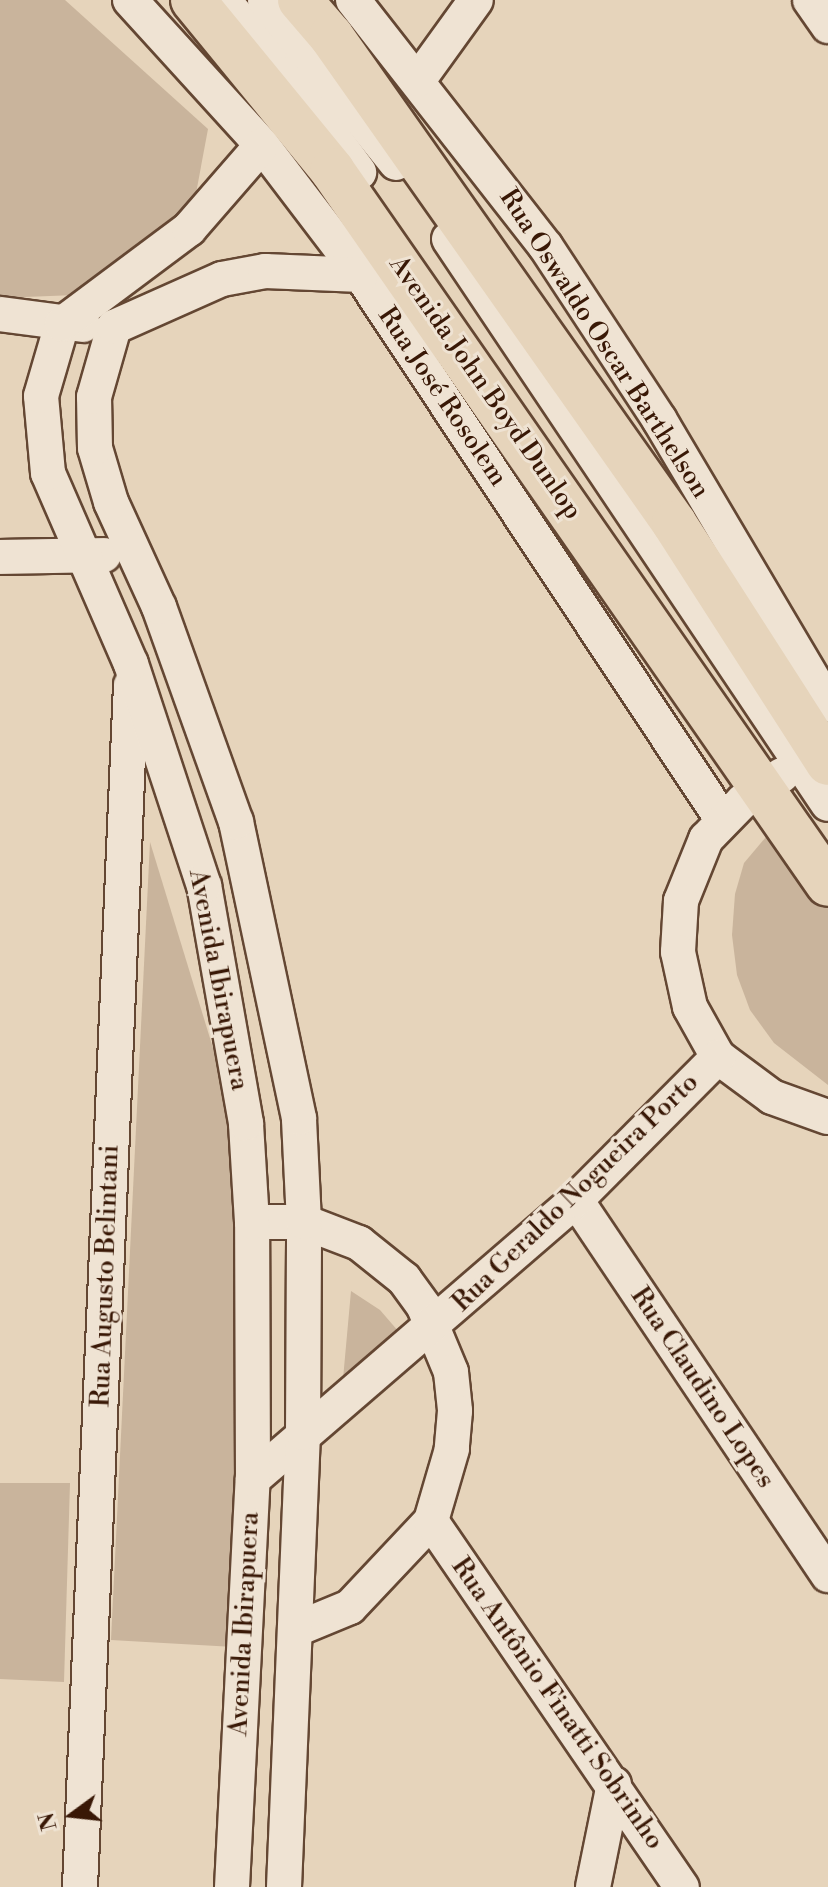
<!DOCTYPE html>
<html>
<head>
<meta charset="utf-8">
<style>
  body { margin:0 }
  #map { position:relative; width:828px; height:1887px; overflow:hidden; background:#e6d4bb; font-family:"Libre Bodoni",serif }
  div>[style] { position:absolute }
  .green>* { inset:0; background:#c9b49c }
  .roads { filter:drop-shadow(2px 0 #644733) drop-shadow(-2px 0 #644733) drop-shadow(0 2px #644733) drop-shadow(0 -2px #644733) }
  .minor>* { height:34px; margin:-17px; padding:0 17px; transform-origin:17px; border-radius:17px; background:#efe3d3 }
  .major>* { height:44px; margin:-22px; padding:0 22px; transform-origin:22px; border-radius:22px; background:#e6d4bb }
  span { translate:-50% -50%; white-space:nowrap; text-align:center; line-height:1.15; -webkit-text-stroke:6px #efe3d3; paint-order:stroke }
  .street-label { font-size:26px; color:#391806 }
  .north { position:absolute; left:32px; top:1775px; width:80px; height:80px; -webkit-text-stroke:6px #efe3d3; paint-order:stroke; rotate:255deg; font-size:22px; font-weight:700; line-height:32px; text-align:center; color:#391806 }
  .north::after { content:''; display:block; margin:auto; width:28px; height:36px; background:#391806; clip-path:polygon(50% 0,100% 100%,50% 72%,0 100%) }
</style>
</head>
<body>
<div id="map">
  <div class="green">
    <div style="clip-path:polygon(0 0,65px 0,208px 129px,194px 204px,75px 295px,0 298px)"></div>
    <div style="clip-path:polygon(777px 824px,828px 897px,828px 1085px,774px 1043px,750px 1010px,737px 975px,732px 935px,735px 894px,744px 863px)"></div>
    <div style="clip-path:polygon(150px 842px,246px 1156px,234px 1647px,111px 1640px)"></div>
    <div style="clip-path:polygon(351px 1291px,380px 1310px,405px 1339px,341px 1401px)"></div>
    <div style="clip-path:polygon(0 1483px,70px 1483px,64px 1682px,0 1679px)"></div>
  </div>
  <div class="roads">
    <div class="minor">
      <div style="left:130px;top:0;width:196px;rotate:47.7deg"></div>
      <div style="left:262px;top:145px;width:163px;rotate:52.7deg"></div>
      <div style="left:361px;top:275px;width:653px;rotate:56.43deg"></div>
      <div style="left:223px;top:0;width:98px;rotate:49.1deg"></div>
      <div style="left:287px;top:74px;width:122px;rotate:53.7deg"></div>
      <div style="left:265px;top:0;width:209px;rotate:51.2deg"></div>
      <div style="left:353px;top:0;width:313px;rotate:52deg"></div>
      <div style="left:546px;top:247px;width:206px;rotate:56.7deg"></div>
      <div style="left:659px;top:419px;width:332px;rotate:59.4deg"></div>
      <div style="left:810px;top:0;width:32px;rotate:55deg"></div>
      <div style="left:419px;top:79px;width:97px;rotate:-54.2deg"></div>
      <div style="left:449px;top:239px;width:680px;rotate:56.15deg"></div>
      <div style="left:0;top:314px;width:84px;rotate:7.5deg"></div>
      <div style="left:0;top:557px;width:104px;rotate:-1.1deg"></div>
      <div style="left:782px;top:775px;width:47px;rotate:146.3deg"></div>
      <div style="left:743px;top:801px;width:53px;rotate:134.2deg"></div>
      <div style="left:706px;top:839px;width:67px;rotate:112deg"></div>
      <div style="left:681px;top:901px;width:51px;rotate:93.4deg"></div>
      <div style="left:678px;top:952px;width:56px;rotate:77.7deg"></div>
      <div style="left:690px;top:1007px;width:57px;rotate:60.8deg"></div>
      <div style="left:718px;top:1057px;width:67px;rotate:36.5deg"></div>
      <div style="left:772px;top:1097px;width:59px;rotate:19.7deg"></div>
      <div style="left:576px;top:1200px;width:452px;rotate:56.1deg"></div>
      <div style="left:252px;top:1222px;width:52px"></div>
      <div style="left:304px;top:1222px;width:59px;rotate:20.9deg"></div>
      <div style="left:359px;top:1243px;width:58px;rotate:38.7deg"></div>
      <div style="left:404px;top:1279px;width:34px;rotate:54deg"></div>
      <div style="left:424px;top:1307px;width:70px;rotate:67.4deg"></div>
      <div style="left:451px;top:1372px;width:39px;rotate:84deg"></div>
      <div style="left:455px;top:1411px;width:38px;rotate:95deg"></div>
      <div style="left:452px;top:1449px;width:75px;rotate:106.3deg"></div>
      <div style="left:431px;top:1521px;width:118px;rotate:133.3deg"></div>
      <div style="left:350px;top:1607px;width:57px;rotate:157.5deg"></div>
      <div style="left:253px;top:1479px;width:427px;rotate:-40.8deg"></div>
      <div style="left:576px;top:1200px;width:202px;rotate:-45.2deg"></div>
      <div style="left:431px;top:1521px;width:444px;rotate:55.6deg"></div>
      <div style="left:80px;top:1887px;width:1203px;rotate:-87.57deg"></div>
      <div style="left:232px;top:1887px;width:409px;rotate:-87.1deg"></div>
      <div style="left:253px;top:1479px;width:257px;rotate:-90.2deg"></div>
      <div style="left:252px;top:1222px;width:99px;rotate:-93.5deg"></div>
      <div style="left:246px;top:1123px;width:241px;rotate:-100deg"></div>
      <div style="left:204px;top:886px;width:234px;rotate:-108.2deg"></div>
      <div style="left:131px;top:664px;width:208px;rotate:-113.5deg"></div>
      <div style="left:48px;top:473px;width:77px;rotate:-95.2deg"></div>
      <div style="left:41px;top:396px;width:75px;rotate:-73.7deg"></div>
      <div style="left:62px;top:324px;width:159px;rotate:-36.8deg"></div>
      <div style="left:189px;top:229px;width:111px;rotate:-49deg"></div>
      <div style="left:284px;top:1887px;width:454px;rotate:-87.6deg"></div>
      <div style="left:303px;top:1433px;width:211px;rotate:-89.7deg"></div>
      <div style="left:304px;top:1222px;width:104px;rotate:-92.8deg"></div>
      <div style="left:299px;top:1118px;width:303px;rotate:-102deg"></div>
      <div style="left:236px;top:822px;width:228px;rotate:-109.7deg"></div>
      <div style="left:159px;top:607px;width:115px;rotate:-114.6deg"></div>
      <div style="left:111px;top:502px;width:56px;rotate:-106.5deg"></div>
      <div style="left:95px;top:448px;width:51px;rotate:-91.1deg"></div>
      <div style="left:94px;top:397px;width:73px;rotate:-74.1deg"></div>
      <div style="left:114px;top:327px;width:118px;rotate:-24deg"></div>
      <div style="left:222px;top:279px;width:44px;rotate:-10.5deg"></div>
      <div style="left:265px;top:271px;width:96px;rotate:2.4deg"></div>
      <div style="left:593px;top:1887px;width:105px;rotate:-78.5deg"></div>
    </div>
    <div class="major">
      <div style="left:193px;top:0;width:220px;rotate:50.7deg"></div>
      <div style="left:332px;top:170px;width:869px;rotate:55.21deg"></div>
      <div style="left:300px;top:0;width:48px;rotate:49.3deg"></div>
      <div style="left:331px;top:36px;width:596px;rotate:54.84deg"></div>
      <div style="left:674px;top:523px;width:285px;rotate:57.3deg"></div>
    </div>
  </div>
  <div class="street-label">
    <span style="left:604px;top:344px;rotate:57deg">Rua Oswaldo Oscar Barthelson</span>
    <span style="left:485px;top:388px;rotate:55deg">Avenida John Boyd Dunlop</span>
    <span style="left:442px;top:397px;rotate:56deg">Rua José Rosolem</span>
    <span style="left:218px;top:980px;rotate:79deg">Avenida Ibirapuera</span>
    <span style="left:576px;top:1193px;rotate:-44deg">Rua Geraldo Nogueira Porto</span>
    <span style="left:106px;top:1276px;rotate:-88deg">Rua Augusto Belintani</span>
    <span style="left:702px;top:1388px;rotate:56deg">Rua Claudino Lopes</span>
    <span style="left:245px;top:1624px;rotate:-87deg">Avenida Ibirapuera</span>
    <span style="left:557px;top:1704px;rotate:55deg">Rua Antônio Finatti Sobrinho</span>
  </div>
  <div class="north">N</div>
</div>
</body>
</html>
